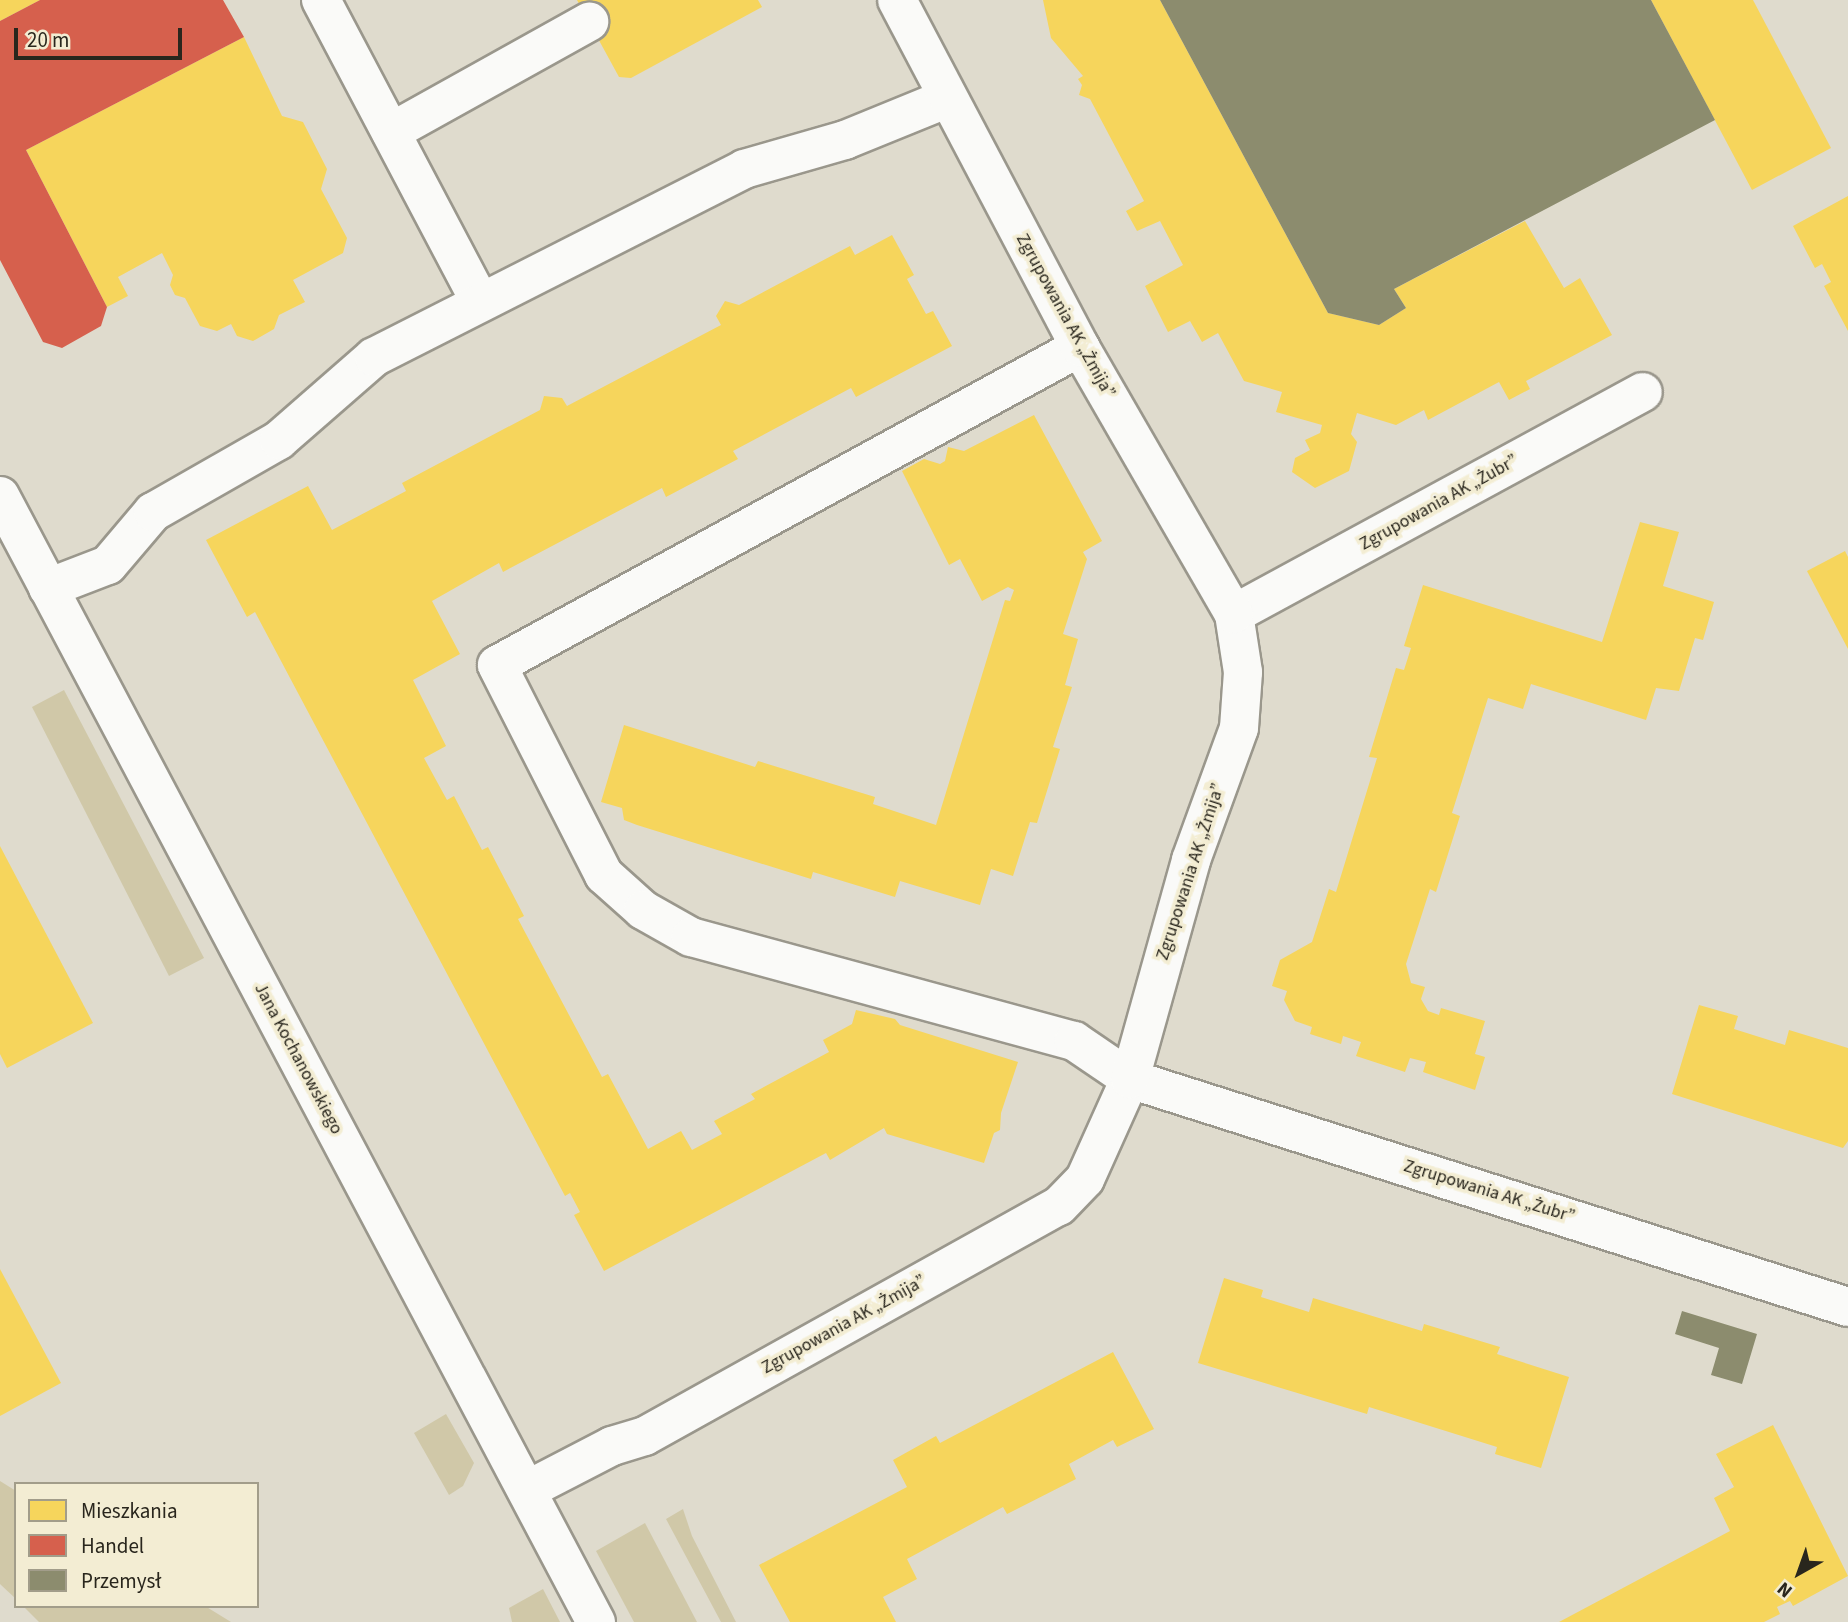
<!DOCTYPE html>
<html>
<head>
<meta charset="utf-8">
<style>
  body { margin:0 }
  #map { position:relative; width:1848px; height:1622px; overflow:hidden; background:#dfdbcd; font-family:"Source Sans 3",sans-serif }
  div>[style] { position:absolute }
  .green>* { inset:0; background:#d0c8a8 }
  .homes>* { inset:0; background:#f6d55c }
  .shops>* { inset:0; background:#d6604d }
  .industry>* { inset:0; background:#8c8c6e }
  .roads { filter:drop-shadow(2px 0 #9a978c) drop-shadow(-2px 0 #9a978c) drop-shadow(0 2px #9a978c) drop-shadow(0 -2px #9a978c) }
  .minor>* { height:38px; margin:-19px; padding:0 19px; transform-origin:19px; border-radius:19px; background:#fafaf8 }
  span { translate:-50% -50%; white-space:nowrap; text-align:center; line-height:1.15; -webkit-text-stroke:7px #f3edd3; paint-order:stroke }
  .street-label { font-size:18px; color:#29261d }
  .legend { position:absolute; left:14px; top:1482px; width:245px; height:126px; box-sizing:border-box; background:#f3edd3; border:2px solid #a29d8a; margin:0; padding:9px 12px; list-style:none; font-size:21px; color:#29261d }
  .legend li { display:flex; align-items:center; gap:14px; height:35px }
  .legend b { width:35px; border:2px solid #a29d8a }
  .north { position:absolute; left:1764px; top:1538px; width:70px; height:70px; -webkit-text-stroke:5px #f3edd3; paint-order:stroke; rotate:220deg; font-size:19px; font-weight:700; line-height:28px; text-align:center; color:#29261d }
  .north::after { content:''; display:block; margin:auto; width:24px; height:32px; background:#29261d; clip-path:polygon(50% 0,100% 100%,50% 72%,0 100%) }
  .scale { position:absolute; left:14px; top:28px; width:168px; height:32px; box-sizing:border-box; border:4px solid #29261d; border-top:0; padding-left:9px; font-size:21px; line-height:24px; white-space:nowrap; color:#29261d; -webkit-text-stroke:5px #f3edd3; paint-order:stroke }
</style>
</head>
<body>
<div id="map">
  <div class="green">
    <div style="clip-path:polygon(64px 690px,204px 958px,169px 976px,32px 707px)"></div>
    <div style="clip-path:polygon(446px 1414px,474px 1463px,463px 1486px,449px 1495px,414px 1433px)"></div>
    <div style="clip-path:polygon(0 1481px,16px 1491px,16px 1599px,0 1584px)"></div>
    <div style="clip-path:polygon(683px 1509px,692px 1536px,736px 1622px,721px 1622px,666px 1519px)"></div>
    <div style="clip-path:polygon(645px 1523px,697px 1622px,634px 1622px,596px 1551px)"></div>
    <div style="clip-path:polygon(543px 1589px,560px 1622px,512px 1622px,509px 1608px)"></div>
    <div style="clip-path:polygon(23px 1606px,205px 1606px,231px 1622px,39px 1622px)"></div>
  </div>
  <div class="homes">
    <div style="clip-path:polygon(0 0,40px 0,0 21px)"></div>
    <div style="clip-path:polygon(577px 0,758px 0,762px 7px,631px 78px,619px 77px)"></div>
    <div style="clip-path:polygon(1043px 0,1160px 0,1328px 313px,1379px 325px,1406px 308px,1394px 289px,1525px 221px,1564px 288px,1580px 278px,1612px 335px,1526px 381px,1530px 389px,1509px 400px,1499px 382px,1428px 420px,1424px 410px,1396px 425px,1357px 413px,1351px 434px,1357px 442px,1349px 471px,1315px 488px,1292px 472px,1295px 458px,1310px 450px,1305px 440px,1320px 433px,1322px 425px,1276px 412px,1282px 392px,1244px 381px,1218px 333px,1202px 342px,1190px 321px,1168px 332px,1145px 286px,1183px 265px,1160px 221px,1137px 231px,1126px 211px,1144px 201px,1090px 99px,1079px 95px,1082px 85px,1078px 79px,1083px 76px,1051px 38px)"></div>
    <div style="clip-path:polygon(1651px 0,1753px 0,1831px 148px,1752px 190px)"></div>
    <div style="clip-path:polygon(244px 37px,282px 116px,303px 122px,327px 169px,321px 189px,347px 238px,343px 253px,293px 280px,305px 302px,279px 315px,274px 329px,253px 341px,237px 336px,231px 324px,217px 331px,200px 326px,185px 298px,175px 295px,170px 285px,173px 275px,162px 253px,118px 277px,128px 296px,107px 307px,26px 150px)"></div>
    <div style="clip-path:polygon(1848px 196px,1848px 331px,1824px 286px,1831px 282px,1822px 264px,1815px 268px,1793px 226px)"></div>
    <div style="clip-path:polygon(892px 235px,914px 275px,907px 279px,926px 314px,933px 311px,952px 346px,856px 397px,851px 388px,733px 451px,738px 459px,666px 497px,662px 488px,503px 572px,499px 563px,432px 601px,460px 654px,413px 680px,446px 746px,424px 758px,447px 800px,454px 796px,482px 850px,488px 847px,524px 916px,518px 919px,602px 1077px,608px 1074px,648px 1149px,681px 1131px,692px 1150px,722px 1134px,714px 1121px,755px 1099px,751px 1094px,829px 1052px,823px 1040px,852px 1024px,856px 1010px,895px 1019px,900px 1025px,1018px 1062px,1001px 1113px,1000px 1130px,994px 1133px,984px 1163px,887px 1134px,884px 1128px,830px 1160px,826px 1153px,604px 1271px,574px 1215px,580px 1212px,570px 1193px,565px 1196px,255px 612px,247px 617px,206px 540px,308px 486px,332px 530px,406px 491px,402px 483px,540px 410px,544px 396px,562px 398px,567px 406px,721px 325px,716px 316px,725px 301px,739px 305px,850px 246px,855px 255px)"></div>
    <div style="clip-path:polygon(1034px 415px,1102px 541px,1083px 552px,1087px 559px,1063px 634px,1078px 639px,1065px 685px,1072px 687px,1053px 747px,1060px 749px,1037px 823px,1030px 822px,1013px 876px,991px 869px,980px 905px,900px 881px,895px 897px,813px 872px,811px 879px,637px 825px,624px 820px,622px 808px,601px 802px,624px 725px,755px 767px,758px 761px,875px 797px,873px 804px,936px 825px,1005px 600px,1010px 601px,1014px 590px,1008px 587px,982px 601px,960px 559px,949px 565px,902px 471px,924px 459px,940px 464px,945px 461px,948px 447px,964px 451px)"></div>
    <div style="clip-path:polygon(1640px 522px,1679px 532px,1663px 586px,1714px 602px,1703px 640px,1695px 638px,1679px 691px,1656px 688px,1646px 720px,1531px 684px,1523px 709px,1488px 698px,1452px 813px,1460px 816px,1436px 892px,1430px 889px,1406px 964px,1411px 983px,1425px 987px,1421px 999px,1428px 1011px,1439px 1015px,1441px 1008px,1485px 1021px,1475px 1054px,1485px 1057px,1475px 1090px,1423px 1072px,1426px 1062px,1410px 1058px,1405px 1072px,1356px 1056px,1361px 1042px,1343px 1036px,1341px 1044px,1310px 1034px,1312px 1027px,1295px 1021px,1284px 1000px,1287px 991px,1272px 986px,1280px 960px,1312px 942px,1329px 889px,1336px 892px,1377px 758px,1369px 757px,1396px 668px,1404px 670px,1411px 648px,1404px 646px,1423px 585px,1602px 642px)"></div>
    <div style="clip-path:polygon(1845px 551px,1848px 557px,1848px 649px,1807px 571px)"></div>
    <div style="clip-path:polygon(0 846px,93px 1023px,7px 1068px,0 1054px)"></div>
    <div style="clip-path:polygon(1699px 1005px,1738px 1016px,1734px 1029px,1785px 1045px,1789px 1030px,1848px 1048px,1848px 1141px,1843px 1148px,1672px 1094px)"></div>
    <div style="clip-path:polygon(0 1269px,61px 1383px,0 1416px)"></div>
    <div style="clip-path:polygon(1224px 1278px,1263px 1290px,1261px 1297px,1309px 1312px,1313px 1298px,1422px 1331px,1424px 1324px,1500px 1347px,1497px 1354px,1569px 1377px,1541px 1468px,1495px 1454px,1497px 1447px,1369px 1407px,1367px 1414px,1198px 1363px)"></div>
    <div style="clip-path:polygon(1113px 1352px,1154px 1429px,1117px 1447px,1113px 1440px,1069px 1464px,1076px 1479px,1007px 1514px,1003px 1507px,907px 1559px,917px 1579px,883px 1597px,896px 1622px,790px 1622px,759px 1565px,907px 1487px,893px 1460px,936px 1436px,940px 1443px)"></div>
    <div style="clip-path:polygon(1773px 1425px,1848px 1576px,1793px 1606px,1790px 1601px,1777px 1607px,1780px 1614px,1764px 1622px,1559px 1622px,1730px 1531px,1714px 1498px,1734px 1487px,1716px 1454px)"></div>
  </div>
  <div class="shops">
    <div style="clip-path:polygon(40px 0,223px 0,244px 37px,26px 150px,107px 307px,101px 326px,62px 348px,43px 342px,0 260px,0 21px)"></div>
  </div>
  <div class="industry">
    <div style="clip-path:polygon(1160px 0,1651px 0,1715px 120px,1394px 289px,1406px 308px,1379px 325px,1328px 313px)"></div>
    <div style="clip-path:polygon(1682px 1311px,1757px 1334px,1742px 1384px,1711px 1375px,1719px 1348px,1675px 1334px)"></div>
  </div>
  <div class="roads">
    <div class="minor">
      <div style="left:321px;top:0;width:341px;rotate:62.2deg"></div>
      <div style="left:391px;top:132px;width:227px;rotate:-29.1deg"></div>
      <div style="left:1080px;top:347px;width:664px;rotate:151.39deg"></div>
      <div style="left:497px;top:665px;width:236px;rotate:63deg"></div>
      <div style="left:604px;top:875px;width:52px;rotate:41.9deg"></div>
      <div style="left:643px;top:910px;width:55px;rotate:29.4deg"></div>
      <div style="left:691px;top:937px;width:397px;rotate:15.2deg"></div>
      <div style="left:1074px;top:1041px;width:68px;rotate:34.2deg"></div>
      <div style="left:1130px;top:1079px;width:753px;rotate:17.62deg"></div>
      <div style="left:0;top:496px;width:1274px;rotate:62.11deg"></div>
      <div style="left:48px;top:588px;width:64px;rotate:-21deg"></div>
      <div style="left:108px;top:565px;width:70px;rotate:-49.7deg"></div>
      <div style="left:153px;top:512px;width:145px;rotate:-29.7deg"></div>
      <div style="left:279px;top:440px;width:126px;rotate:-41.1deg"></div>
      <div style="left:374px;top:357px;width:415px;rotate:-26.9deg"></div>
      <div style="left:744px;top:169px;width:105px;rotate:-16deg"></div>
      <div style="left:845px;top:140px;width:111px;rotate:-22.2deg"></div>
      <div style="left:1234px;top:614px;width:465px;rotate:-28.5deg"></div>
      <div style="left:527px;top:1490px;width:96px;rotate:-27.4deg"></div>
      <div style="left:612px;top:1446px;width:34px;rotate:-17deg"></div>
      <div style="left:645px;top:1436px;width:474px;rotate:-29.1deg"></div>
      <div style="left:1059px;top:1206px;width:37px;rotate:-46deg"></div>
      <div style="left:1085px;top:1179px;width:110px;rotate:-65.8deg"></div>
      <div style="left:1130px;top:1079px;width:227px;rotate:-74.4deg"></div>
      <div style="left:1191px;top:860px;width:140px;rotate:-70deg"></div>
      <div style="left:1239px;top:728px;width:56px;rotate:-85.9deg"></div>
      <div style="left:1243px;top:672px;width:59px;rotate:-98.8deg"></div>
      <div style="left:1234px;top:614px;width:308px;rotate:-120deg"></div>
      <div style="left:1080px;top:347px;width:392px;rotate:-117.8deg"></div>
    </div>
  </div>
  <div class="street-label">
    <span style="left:1065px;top:316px;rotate:61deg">Zgrupowania AK „Żmija”</span>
    <span style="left:1439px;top:503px;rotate:-29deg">Zgrupowania AK „Żubr”</span>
    <span style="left:1191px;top:872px;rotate:-72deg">Zgrupowania AK „Żmija”</span>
    <span style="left:298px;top:1059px;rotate:62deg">Jana Kochanowskiego</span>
    <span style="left:1489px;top:1192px;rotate:17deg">Zgrupowania AK „Żubr”</span>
    <span style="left:844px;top:1325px;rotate:-29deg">Zgrupowania AK „Żmija”</span>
  </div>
  <ul class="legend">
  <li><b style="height:19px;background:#f6d55c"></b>Mieszkania</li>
  <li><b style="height:19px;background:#d6604d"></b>Handel</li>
  <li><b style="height:19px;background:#8c8c6e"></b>Przemysł</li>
  </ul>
  <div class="north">N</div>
  <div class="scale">20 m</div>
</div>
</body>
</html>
